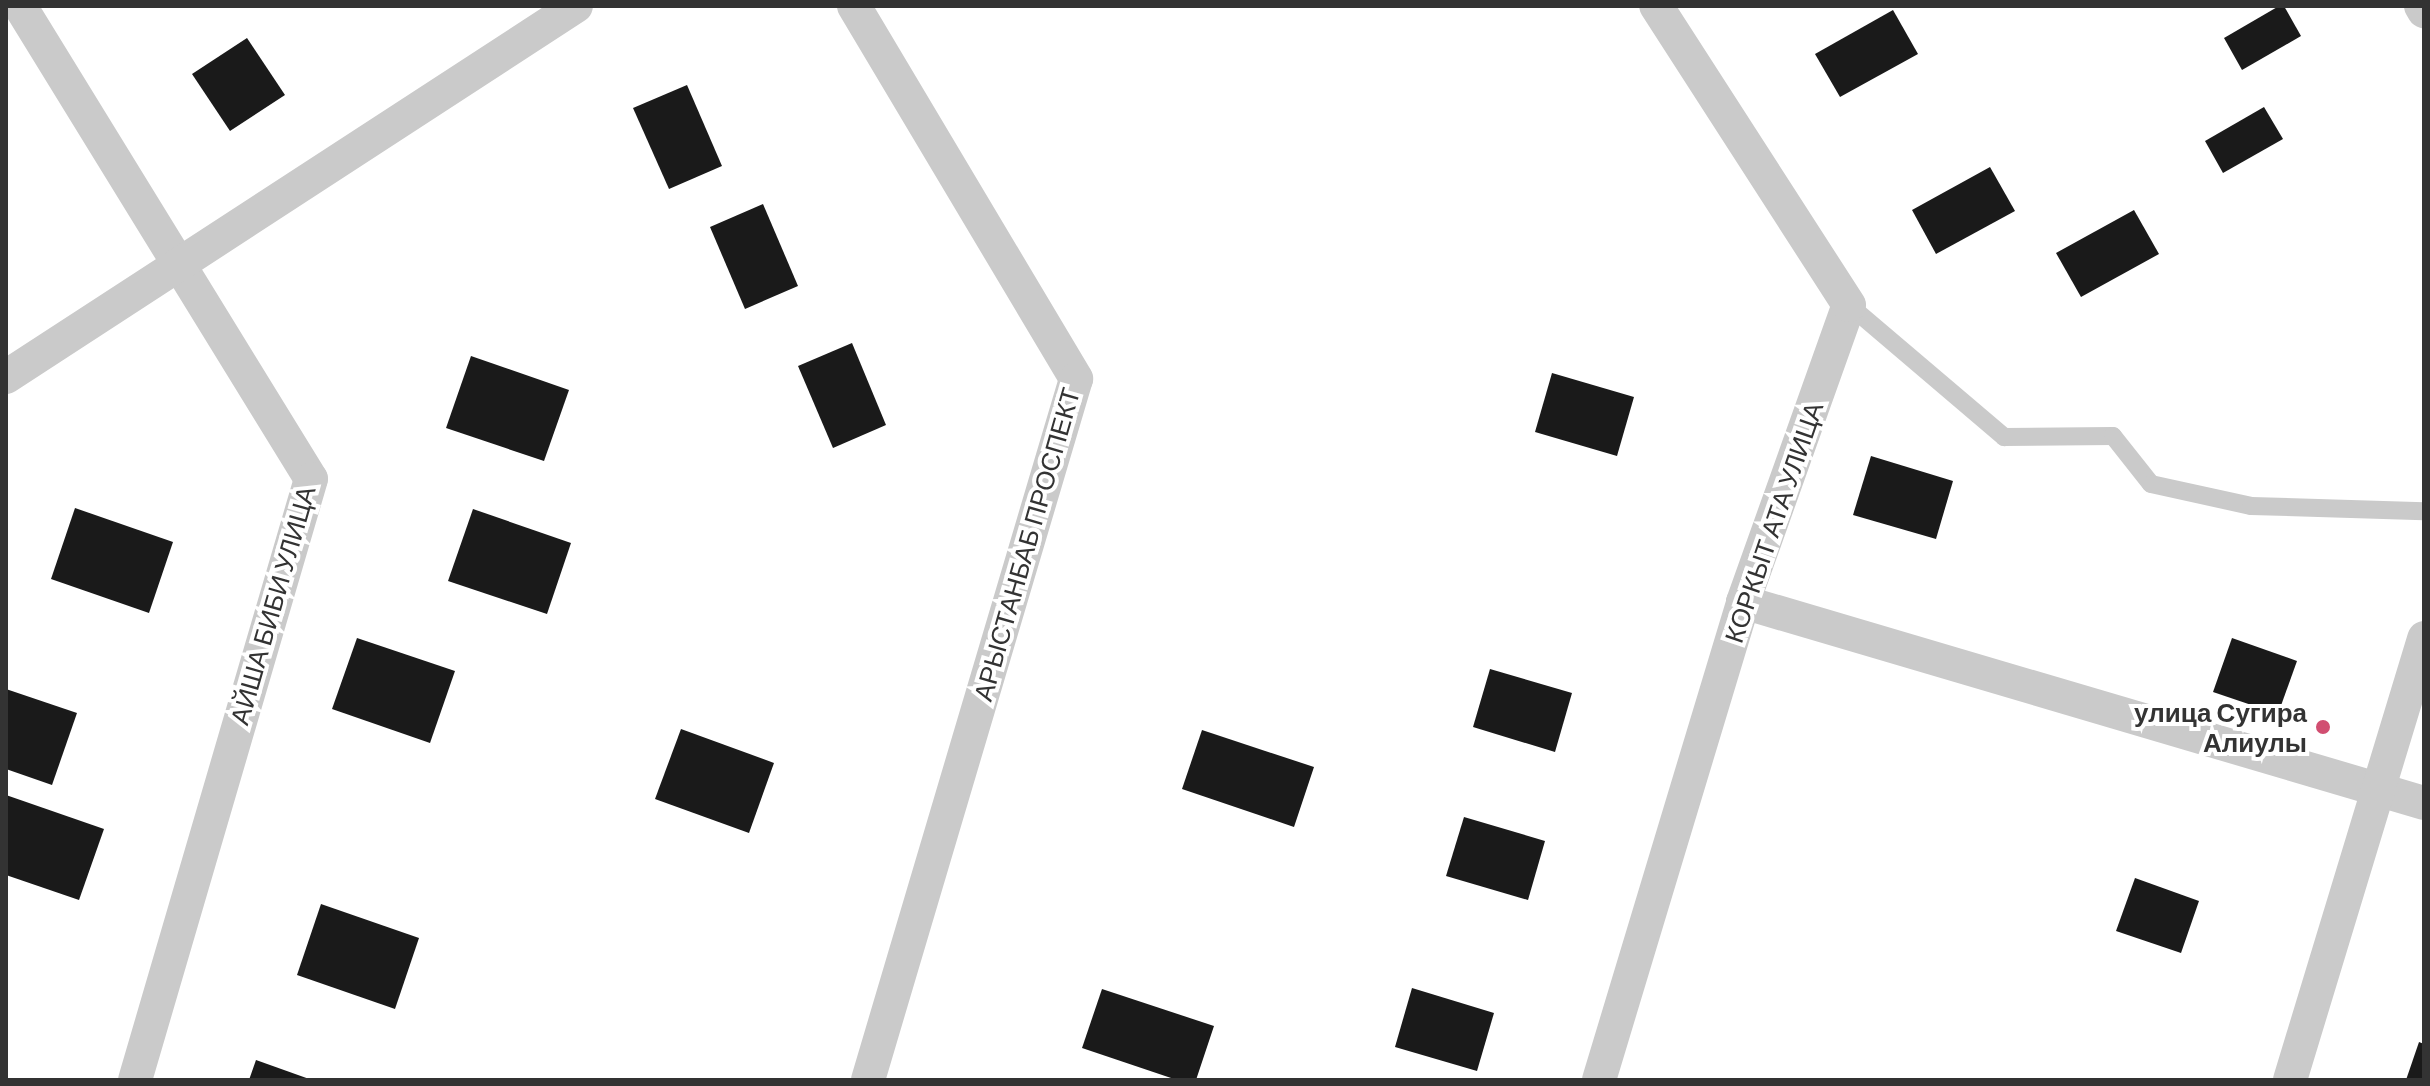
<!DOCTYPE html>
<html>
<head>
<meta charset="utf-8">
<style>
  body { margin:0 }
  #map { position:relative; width:2430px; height:1086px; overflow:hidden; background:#fff; font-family:Barlow,sans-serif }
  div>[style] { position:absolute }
  .building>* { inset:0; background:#1a1a1a }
  .service>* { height:18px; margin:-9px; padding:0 9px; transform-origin:9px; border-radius:9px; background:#cacaca }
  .minor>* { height:34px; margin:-17px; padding:0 17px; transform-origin:17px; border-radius:17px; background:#cacaca }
  .dots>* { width:22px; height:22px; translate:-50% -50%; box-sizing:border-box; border:4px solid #fff; border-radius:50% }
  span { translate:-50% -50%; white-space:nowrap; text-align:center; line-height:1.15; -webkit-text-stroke:8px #fff; paint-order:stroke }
  .street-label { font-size:26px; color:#333 }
  .poi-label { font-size:26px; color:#333; font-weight:700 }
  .right { translate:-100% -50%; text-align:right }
  .frame { position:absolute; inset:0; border:8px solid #333; pointer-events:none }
</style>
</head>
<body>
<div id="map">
  <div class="building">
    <div style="clip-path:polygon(2279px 6px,2284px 6px,2301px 36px,2242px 70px,2224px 38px)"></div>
    <div style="clip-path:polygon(1893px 10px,1918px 54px,1840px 97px,1815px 54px)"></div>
    <div style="clip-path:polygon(247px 38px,285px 95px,230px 131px,192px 74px)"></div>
    <div style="clip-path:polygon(687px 85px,722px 166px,669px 189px,633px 108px)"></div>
    <div style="clip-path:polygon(2264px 107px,2283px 139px,2223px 173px,2205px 141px)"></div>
    <div style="clip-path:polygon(1990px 167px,2015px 211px,1936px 254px,1912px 210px)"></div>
    <div style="clip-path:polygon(763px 204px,798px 286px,745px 309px,710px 227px)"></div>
    <div style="clip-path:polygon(2134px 210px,2159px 254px,2081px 297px,2056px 253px)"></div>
    <div style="clip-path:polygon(852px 343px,886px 425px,833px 448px,798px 366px)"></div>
    <div style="clip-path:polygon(471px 356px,569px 390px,544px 461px,446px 428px)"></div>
    <div style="clip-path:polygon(1552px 373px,1634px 397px,1617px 456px,1535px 432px)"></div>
    <div style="clip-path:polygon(1871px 456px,1953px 481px,1936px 539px,1853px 515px)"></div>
    <div style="clip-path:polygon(75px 508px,173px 542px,149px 613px,51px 579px)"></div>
    <div style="clip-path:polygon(473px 509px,571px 543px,547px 614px,448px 581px)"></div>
    <div style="clip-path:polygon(357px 638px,455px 671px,430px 743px,332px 709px)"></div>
    <div style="clip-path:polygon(2232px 638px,2297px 661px,2278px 714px,2213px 692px)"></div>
    <div style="clip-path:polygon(1490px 669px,1572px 693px,1555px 752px,1473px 727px)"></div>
    <div style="clip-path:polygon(6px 689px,77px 713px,52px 785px,6px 769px)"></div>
    <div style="clip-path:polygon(681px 729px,774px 763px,749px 833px,655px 799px)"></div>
    <div style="clip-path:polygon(1202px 730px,1314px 767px,1294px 827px,1182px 789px)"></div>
    <div style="clip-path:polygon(6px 795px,104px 829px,79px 900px,6px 875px)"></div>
    <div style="clip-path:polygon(1464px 817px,1545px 841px,1528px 900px,1446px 876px)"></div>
    <div style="clip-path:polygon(2135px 878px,2199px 901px,2181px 953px,2116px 931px)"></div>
    <div style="clip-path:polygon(321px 904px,419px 938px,395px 1009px,297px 975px)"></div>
    <div style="clip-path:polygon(1412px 988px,1494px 1013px,1477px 1071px,1395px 1047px)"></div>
    <div style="clip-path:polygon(1102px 989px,1214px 1026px,1196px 1080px,1177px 1080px,1082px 1048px)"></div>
    <div style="clip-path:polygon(2419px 1042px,2424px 1044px,2424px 1080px,2406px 1080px)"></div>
    <div style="clip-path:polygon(256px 1060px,312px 1080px,249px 1080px)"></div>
  </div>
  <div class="service">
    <div style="left:1849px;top:305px;width:204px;rotate:40.4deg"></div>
    <div style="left:2004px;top:437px;width:109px;rotate:-0.5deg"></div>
    <div style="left:2113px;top:436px;width:61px;rotate:51.6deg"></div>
    <div style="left:2151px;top:484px;width:102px;rotate:12.4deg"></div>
    <div style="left:2251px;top:506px;width:173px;rotate:1.7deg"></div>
  </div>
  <div class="minor">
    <div style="left:20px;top:6px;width:555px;rotate:58.4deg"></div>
    <div style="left:311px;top:479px;width:626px;rotate:106.32deg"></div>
    <div style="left:854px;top:6px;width:434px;rotate:59.2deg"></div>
    <div style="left:1076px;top:379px;width:731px;rotate:106.53deg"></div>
    <div style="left:2421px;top:6px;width:6px;rotate:59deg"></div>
    <div style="left:6px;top:377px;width:680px;rotate:-33.06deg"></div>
    <div style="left:1743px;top:602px;width:710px;rotate:16.44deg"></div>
    <div style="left:1599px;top:1080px;width:499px;rotate:-73.2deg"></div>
    <div style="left:1743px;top:602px;width:315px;rotate:-70.4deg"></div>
    <div style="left:1849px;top:305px;width:356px;rotate:-122.8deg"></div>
    <div style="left:2290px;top:1080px;width:462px;rotate:-73.1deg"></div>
  </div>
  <div class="dots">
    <div style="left:2323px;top:727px;background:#d14e71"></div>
  </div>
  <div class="street-label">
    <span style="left:1773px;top:522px;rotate:-71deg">КОРКЫТ АТА УЛИЦА</span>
    <span style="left:1026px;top:544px;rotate:-74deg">АРЫСТАНБАБ ПРОСПЕКТ</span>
    <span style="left:272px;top:605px;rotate:-74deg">АЙША БИБИ УЛИЦА</span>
  </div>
  <div class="poi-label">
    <span class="right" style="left:2307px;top:727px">улица Сугира<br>Алиулы</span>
  </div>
  <div class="frame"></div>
</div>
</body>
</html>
